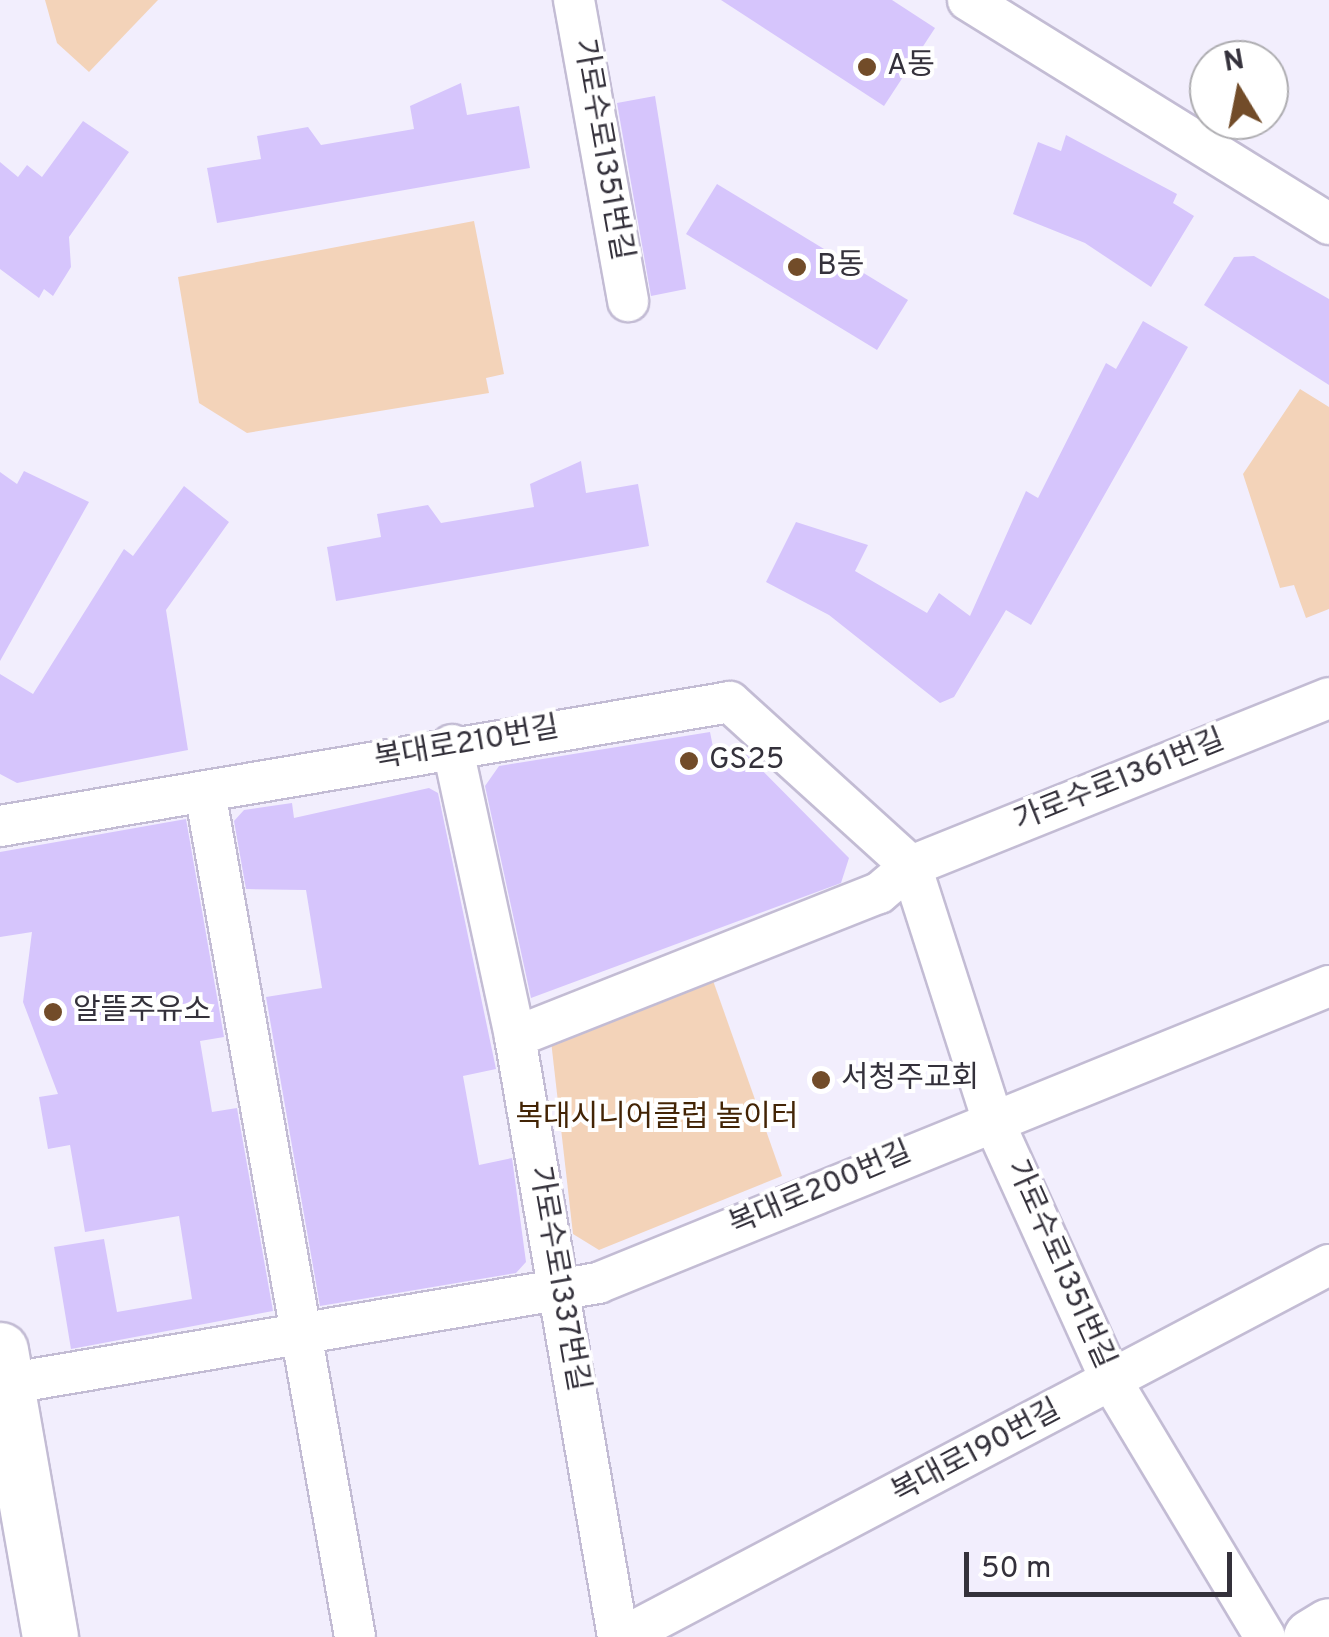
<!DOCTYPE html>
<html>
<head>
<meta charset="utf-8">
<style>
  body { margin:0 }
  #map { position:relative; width:1329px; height:1637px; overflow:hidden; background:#f2eefd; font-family:Overpass,"Noto Sans KR",sans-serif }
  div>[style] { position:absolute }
  .green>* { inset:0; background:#f3d3b9 }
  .building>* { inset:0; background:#d6c5fc }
  .roads { filter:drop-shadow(2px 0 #c3bcd4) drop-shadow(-2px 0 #c3bcd4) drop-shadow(0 2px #c3bcd4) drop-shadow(0 -2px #c3bcd4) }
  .street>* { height:40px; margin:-20px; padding:0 20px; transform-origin:20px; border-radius:20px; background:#fff }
  .secondary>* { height:55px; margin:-27.5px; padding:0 27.5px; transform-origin:27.5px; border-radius:27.5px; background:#fff }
  .dots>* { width:28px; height:28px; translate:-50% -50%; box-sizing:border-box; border:5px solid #fff; border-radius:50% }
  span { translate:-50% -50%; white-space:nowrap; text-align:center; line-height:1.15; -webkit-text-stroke:8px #fff; paint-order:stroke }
  .poi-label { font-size:30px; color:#34313b }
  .left { translate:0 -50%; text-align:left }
  .street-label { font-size:30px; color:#34313b }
  .park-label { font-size:30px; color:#432405 }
  .north { position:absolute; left:1189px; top:40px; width:100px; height:100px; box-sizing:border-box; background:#fff; border:2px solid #aeadb1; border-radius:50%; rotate:350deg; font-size:28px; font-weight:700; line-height:40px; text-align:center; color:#34313b }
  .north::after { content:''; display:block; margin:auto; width:35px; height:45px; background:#724c29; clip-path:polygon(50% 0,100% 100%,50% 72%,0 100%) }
  .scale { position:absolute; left:964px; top:1552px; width:268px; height:45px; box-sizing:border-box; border:5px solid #34313b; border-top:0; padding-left:12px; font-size:30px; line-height:35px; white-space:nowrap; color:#34313b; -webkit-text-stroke:8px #fff; paint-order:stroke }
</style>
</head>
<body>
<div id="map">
  <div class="green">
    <div style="clip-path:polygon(45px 0,158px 0,89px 72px,57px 43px)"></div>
    <div style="clip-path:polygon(474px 221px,504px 374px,486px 378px,489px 393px,247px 433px,199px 403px,178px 277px)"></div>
    <div style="clip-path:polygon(1300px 389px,1329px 407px,1329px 609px,1306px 618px,1294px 585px,1280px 588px,1243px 474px)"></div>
    <div style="clip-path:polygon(710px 972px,782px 1176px,599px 1250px,573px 1234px,550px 1032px)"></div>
  </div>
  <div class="building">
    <div style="clip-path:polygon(721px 0,892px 0,935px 28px,884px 106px)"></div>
    <div style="clip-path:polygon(461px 83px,467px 115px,519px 106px,530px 168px,217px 223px,207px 168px,261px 159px,257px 136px,308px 127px,321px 145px,414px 129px,410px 106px)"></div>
    <div style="clip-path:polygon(655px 96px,686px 289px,651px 296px,617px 103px)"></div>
    <div style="clip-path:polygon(83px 121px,129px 152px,69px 237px,71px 267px,53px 296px,44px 289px,39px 298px,0 269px,0 162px,18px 177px,27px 165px,42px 177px)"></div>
    <div style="clip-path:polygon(1066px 135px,1177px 194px,1173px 203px,1194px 216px,1151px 287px,1085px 243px,1013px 214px,1038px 142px,1061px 151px)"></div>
    <div style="clip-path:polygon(717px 184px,908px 300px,877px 350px,686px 234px)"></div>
    <div style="clip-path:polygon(1254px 256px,1329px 299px,1329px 385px,1204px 305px,1234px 257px)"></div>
    <div style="clip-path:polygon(1143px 321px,1188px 347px,1031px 625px,1006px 610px,954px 697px,940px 703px,829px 615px,766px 582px,796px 522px,868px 545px,855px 571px,927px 613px,939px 593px,970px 616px,1026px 491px,1038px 498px,1106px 363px,1116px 369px)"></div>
    <div style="clip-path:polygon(581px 461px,586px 493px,638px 484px,649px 546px,336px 601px,327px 547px,381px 537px,377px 514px,428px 505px,441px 523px,534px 507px,530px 484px)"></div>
    <div style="clip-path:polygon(24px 471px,89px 502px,0 661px,0 472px,17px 484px)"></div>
    <div style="clip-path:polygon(184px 486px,229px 522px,166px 610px,188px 750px,17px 783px,0 774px,0 674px,33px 694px,124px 549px,133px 556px)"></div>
    <div style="clip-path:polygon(710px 732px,715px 757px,745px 753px,849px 858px,841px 883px,531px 998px,485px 786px,499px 766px)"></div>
    <div style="clip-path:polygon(429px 788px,438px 793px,496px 1069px,463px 1076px,479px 1165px,512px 1158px,526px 1262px,516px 1273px,320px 1306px,266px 997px,322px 988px,306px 890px,246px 889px,234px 821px,244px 810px,292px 803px,294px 818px)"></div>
    <div style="clip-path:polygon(186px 819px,224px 1037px,200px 1041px,212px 1112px,237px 1108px,273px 1311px,71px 1349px,54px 1247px,104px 1239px,117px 1312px,192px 1299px,179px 1216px,85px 1232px,70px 1145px,48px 1149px,39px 1097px,58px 1094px,23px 1002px,32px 932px,0 937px,0 852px)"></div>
  </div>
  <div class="roads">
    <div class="street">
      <div style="left:574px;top:0;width:306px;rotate:79.8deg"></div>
      <div style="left:968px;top:0;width:425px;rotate:31.8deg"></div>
      <div style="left:452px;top:745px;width:299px;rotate:77.8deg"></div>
      <div style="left:515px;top:1037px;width:609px;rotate:80.26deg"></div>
      <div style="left:205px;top:792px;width:858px;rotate:79.93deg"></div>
      <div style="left:0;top:826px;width:740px;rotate:-9.64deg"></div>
      <div style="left:730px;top:702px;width:244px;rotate:42.2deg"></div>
      <div style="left:911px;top:866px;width:265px;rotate:72.2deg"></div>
      <div style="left:992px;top:1118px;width:290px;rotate:65.6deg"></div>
      <div style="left:1112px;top:1382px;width:297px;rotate:59deg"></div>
      <div style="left:515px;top:1037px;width:391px;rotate:-21.6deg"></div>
      <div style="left:879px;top:893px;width:42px;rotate:-40.2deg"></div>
      <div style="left:911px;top:866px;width:450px;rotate:-21.9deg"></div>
      <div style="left:0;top:1385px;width:607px;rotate:-9.68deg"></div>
      <div style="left:598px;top:1283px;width:789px;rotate:-22.11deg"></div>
      <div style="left:623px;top:1637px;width:798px;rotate:-27.79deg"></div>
    </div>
    <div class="secondary">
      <div style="left:0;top:1350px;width:291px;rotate:80.1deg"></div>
      <div style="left:1311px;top:1637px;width:21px;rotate:-31deg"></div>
    </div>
  </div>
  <div class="dots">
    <div style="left:867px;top:67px;background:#724c29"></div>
    <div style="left:797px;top:267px;background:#724c29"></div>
    <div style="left:689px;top:761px;background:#724c29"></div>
    <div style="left:53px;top:1012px;background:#724c29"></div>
    <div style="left:821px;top:1080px;background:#724c29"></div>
  </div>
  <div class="poi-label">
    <span class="left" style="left:887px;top:67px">A동</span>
    <span class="left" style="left:817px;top:267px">B동</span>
    <span class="left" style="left:709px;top:761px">GS25</span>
    <span class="left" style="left:73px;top:1012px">알뜰주유소</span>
    <span class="left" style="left:841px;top:1080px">서청주교회</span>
  </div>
  <div class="street-label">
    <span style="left:601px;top:150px;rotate:80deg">가로수로1351번길</span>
    <span style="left:467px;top:745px;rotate:-10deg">복대로210번길</span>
    <span style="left:1120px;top:782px;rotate:-22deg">가로수로1361번길</span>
    <span style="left:821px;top:1190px;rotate:-23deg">복대로200번길</span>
    <span style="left:1059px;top:1265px;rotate:66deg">가로수로1351번길</span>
    <span style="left:557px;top:1279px;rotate:80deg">가로수로1337번길</span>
    <span style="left:977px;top:1453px;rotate:-28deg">복대로190번길</span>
  </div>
  <div class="park-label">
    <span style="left:657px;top:1119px">복대시니어클럽 놀이터</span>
  </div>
  <div class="north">N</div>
  <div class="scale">50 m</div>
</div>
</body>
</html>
